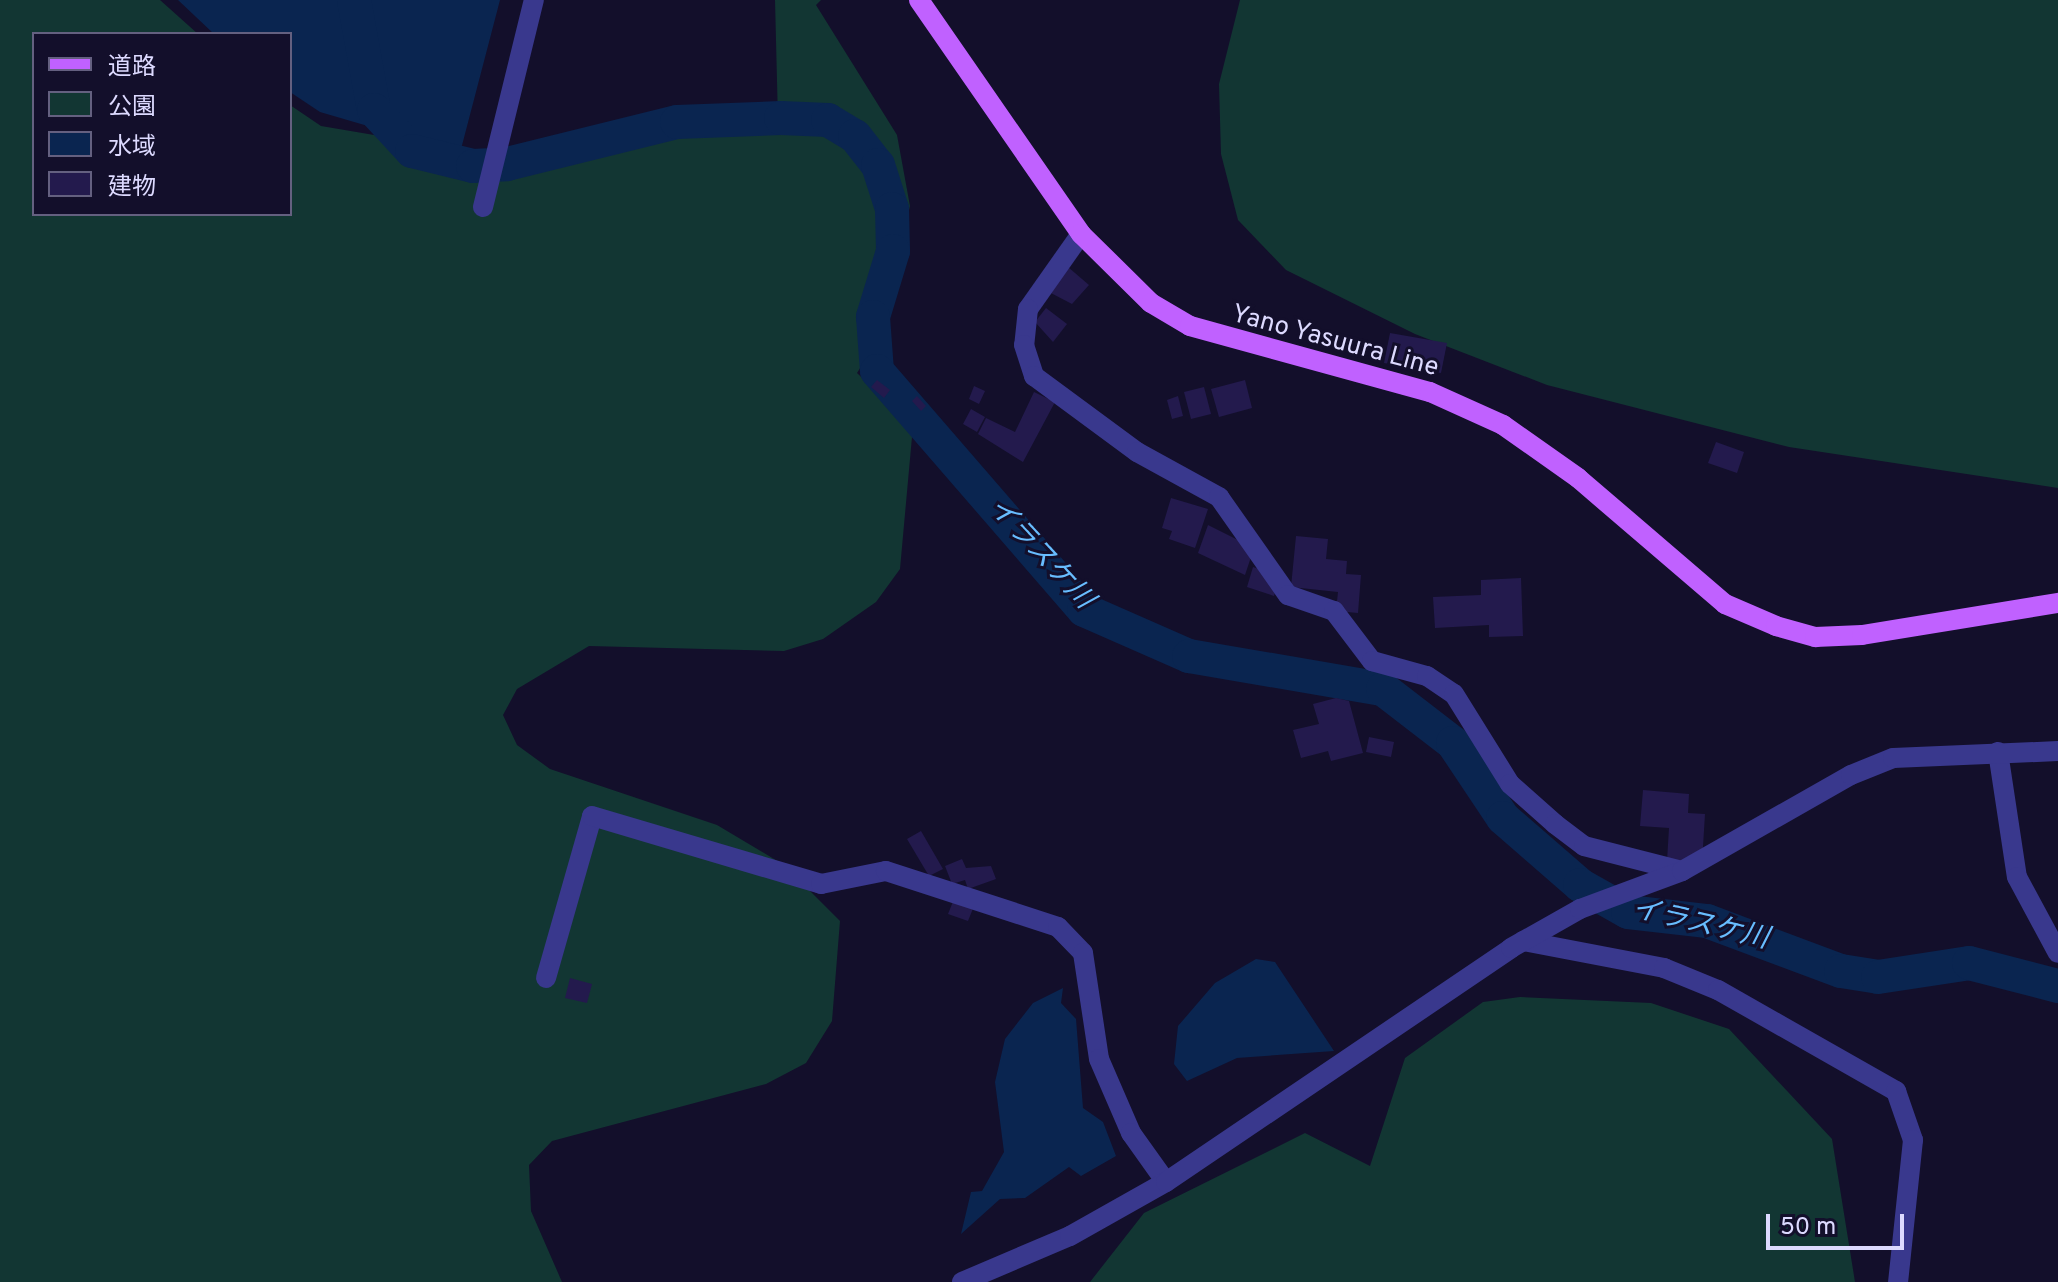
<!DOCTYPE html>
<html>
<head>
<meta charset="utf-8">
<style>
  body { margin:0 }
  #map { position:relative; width:2058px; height:1282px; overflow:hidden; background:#130f2b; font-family:Overpass,"Noto Sans JP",sans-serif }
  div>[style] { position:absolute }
  .green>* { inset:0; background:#123633 }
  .water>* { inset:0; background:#0a2550 }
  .river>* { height:34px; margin:-17px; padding:0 17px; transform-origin:17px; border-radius:17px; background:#0a2550 }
  .building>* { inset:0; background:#231a4d }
  .minor>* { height:20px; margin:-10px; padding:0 10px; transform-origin:10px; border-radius:10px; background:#39388d }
  .major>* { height:20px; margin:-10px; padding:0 10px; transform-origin:10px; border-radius:10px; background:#c061ff }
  span { translate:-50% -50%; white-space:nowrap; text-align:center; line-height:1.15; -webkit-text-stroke:6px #130f2b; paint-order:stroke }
  .street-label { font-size:26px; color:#dddaff }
  .water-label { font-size:28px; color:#68bdff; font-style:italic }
  .legend { position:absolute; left:32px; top:32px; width:260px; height:184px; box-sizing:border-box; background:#130f2b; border:2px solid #646080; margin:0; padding:10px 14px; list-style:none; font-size:24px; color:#dddaff }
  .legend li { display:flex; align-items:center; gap:16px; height:40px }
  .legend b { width:40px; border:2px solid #646080 }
  .scale { position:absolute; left:1766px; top:1214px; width:138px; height:36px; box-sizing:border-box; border:4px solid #dddaff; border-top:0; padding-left:10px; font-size:24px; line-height:28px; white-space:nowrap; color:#dddaff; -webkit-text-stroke:6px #130f2b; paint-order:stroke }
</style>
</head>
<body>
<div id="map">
  <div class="green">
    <div style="clip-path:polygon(0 0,160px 0,198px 34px,34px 34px,34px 214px,290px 214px,290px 105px,321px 126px,380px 136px,462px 170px,513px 169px,714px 125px,778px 121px,775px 0,821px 0,816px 5px,897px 135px,910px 206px,879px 338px,857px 373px,913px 426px,900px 569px,876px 602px,823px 639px,784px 651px,589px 646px,517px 689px,503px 715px,517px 745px,550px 769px,717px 825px,784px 865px,840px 921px,832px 1021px,806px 1063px,766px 1084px,552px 1141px,529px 1165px,531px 1211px,562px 1282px,0 1282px)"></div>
    <div style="clip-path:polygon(1240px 0,2058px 0,2058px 488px,1789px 447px,1547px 385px,1415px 334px,1286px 270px,1238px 220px,1221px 154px,1219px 84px)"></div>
    <div style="clip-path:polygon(1520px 997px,1651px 1003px,1729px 1029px,1832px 1139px,1855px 1282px,1090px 1282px,1144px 1213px,1305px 1133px,1370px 1166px,1405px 1058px,1483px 1002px)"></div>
  </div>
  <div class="water">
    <div style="clip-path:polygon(178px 0,500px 0,460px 153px,320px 112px,290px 92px,290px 34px,214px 34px)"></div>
    <div style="clip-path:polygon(1256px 959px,1275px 962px,1334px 1051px,1237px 1058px,1187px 1081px,1174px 1064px,1178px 1026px,1215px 983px)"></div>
    <div style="clip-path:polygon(1063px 988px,1061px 1003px,1076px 1019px,1083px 1108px,1103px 1122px,1116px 1156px,1081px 1176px,1069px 1167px,1025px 1198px,1000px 1199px,961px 1234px,971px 1192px,982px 1191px,1004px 1152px,995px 1082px,1005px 1039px,1033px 1003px)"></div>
  </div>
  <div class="river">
    <div style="left:354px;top:0;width:112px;rotate:79.7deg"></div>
    <div style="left:374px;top:110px;width:56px;rotate:47.2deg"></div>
    <div style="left:412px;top:151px;width:63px;rotate:13.8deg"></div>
    <div style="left:473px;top:166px;width:34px;rotate:-3deg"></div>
    <div style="left:507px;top:164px;width:175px;rotate:-13.9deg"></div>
    <div style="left:677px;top:122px;width:104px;rotate:-2.2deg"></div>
    <div style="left:781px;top:118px;width:47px;rotate:2.4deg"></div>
    <div style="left:828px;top:120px;width:31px;rotate:31deg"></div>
    <div style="left:855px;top:136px;width:37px;rotate:52deg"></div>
    <div style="left:878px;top:165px;width:46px;rotate:72.3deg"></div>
    <div style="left:892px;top:209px;width:42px;rotate:88.6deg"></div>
    <div style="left:893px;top:251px;width:69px;rotate:106.9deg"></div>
    <div style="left:873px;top:317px;width:54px;rotate:85.8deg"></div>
    <div style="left:877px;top:371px;width:316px;rotate:49.1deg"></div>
    <div style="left:1084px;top:610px;width:115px;rotate:23.7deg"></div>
    <div style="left:1189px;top:656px;width:197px;rotate:9.7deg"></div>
    <div style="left:1383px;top:689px;width:88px;rotate:37.6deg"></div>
    <div style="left:1453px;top:743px;width:90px;rotate:56.3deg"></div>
    <div style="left:1503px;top:818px;width:102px;rotate:41deg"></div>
    <div style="left:1580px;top:885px;width:55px;rotate:29.4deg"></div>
    <div style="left:1628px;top:912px;width:80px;rotate:6.5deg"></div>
    <div style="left:1707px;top:921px;width:143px;rotate:20.5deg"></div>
    <div style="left:1841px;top:971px;width:37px;rotate:9deg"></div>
    <div style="left:1878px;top:977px;width:92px;rotate:-8.7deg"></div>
    <div style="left:1969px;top:963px;width:92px;rotate:14.5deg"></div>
  </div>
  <div class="building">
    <div style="clip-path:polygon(1068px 267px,1089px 285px,1072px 304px,1047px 291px)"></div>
    <div style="clip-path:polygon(1046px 308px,1067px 324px,1053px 342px,1035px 322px)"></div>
    <div style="clip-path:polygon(1390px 333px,1447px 343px,1441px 373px,1384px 363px)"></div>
    <div style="clip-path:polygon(877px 380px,890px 390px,884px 398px,871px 387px)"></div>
    <div style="clip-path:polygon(1245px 380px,1252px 408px,1219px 417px,1211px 389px)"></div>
    <div style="clip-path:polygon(974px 386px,985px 391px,979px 404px,969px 399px)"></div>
    <div style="clip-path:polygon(1204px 387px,1211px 414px,1191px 419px,1184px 392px)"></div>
    <div style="clip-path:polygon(1034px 392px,1055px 402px,1023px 462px,978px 434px,986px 418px,1015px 432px)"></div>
    <div style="clip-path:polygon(917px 396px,926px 406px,921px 411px,912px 401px)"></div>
    <div style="clip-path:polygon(1178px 396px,1183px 416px,1172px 419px,1167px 400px)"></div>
    <div style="clip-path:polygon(971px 409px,985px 417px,977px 432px,963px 424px)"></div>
    <div style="clip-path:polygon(1716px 442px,1744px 452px,1737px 473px,1708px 463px)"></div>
    <div style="clip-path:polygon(1171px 498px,1208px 509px,1195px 548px,1169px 539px,1172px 531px,1162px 528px)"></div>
    <div style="clip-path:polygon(1208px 525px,1254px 548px,1245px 575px,1198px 553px)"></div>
    <div style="clip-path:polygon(1296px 536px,1328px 539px,1326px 559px,1347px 561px,1346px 574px,1361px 575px,1358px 613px,1336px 611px,1338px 592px,1291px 587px)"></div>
    <div style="clip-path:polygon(1253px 567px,1280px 576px,1274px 596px,1247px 587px)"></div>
    <div style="clip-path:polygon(1521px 578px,1523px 636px,1489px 637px,1489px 625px,1435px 628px,1433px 597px,1481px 595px,1481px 580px)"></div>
    <div style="clip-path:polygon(1336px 698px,1349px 701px,1363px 753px,1331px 761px,1328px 751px,1301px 758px,1293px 730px,1319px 724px,1313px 704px)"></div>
    <div style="clip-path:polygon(1369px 737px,1394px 742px,1391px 757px,1366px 752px)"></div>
    <div style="clip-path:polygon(1643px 790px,1689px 794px,1688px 813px,1705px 814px,1702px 863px,1667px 861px,1669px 828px,1640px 826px)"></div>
    <div style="clip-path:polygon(921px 831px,943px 869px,929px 876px,907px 839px)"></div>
    <div style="clip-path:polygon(962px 859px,966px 868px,991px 866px,996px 879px,968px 889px,965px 880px,952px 884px,945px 866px)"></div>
    <div style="clip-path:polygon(954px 899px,974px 906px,968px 921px,948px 914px)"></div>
    <div style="clip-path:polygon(570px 978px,592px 984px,587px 1003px,565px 998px)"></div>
  </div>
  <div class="minor">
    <div style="left:483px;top:207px;width:213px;rotate:-76.2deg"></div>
    <div style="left:1081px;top:234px;width:92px;rotate:125.2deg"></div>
    <div style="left:1028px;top:309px;width:36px;rotate:96deg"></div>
    <div style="left:1024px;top:345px;width:33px;rotate:72deg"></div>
    <div style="left:1034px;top:376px;width:128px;rotate:36.4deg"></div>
    <div style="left:1137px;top:452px;width:94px;rotate:28.8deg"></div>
    <div style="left:1219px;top:497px;width:120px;rotate:54.9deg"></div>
    <div style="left:1288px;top:595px;width:49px;rotate:19.2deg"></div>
    <div style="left:1334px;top:611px;width:63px;rotate:52.8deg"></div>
    <div style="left:1372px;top:661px;width:57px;rotate:15.3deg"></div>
    <div style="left:1427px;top:676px;width:32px;rotate:34deg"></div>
    <div style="left:1454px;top:694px;width:106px;rotate:58.1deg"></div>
    <div style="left:1510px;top:784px;width:60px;rotate:41.6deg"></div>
    <div style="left:1555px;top:824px;width:36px;rotate:37deg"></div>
    <div style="left:1584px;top:846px;width:101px;rotate:14.3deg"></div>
    <div style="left:1998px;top:752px;width:126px;rotate:81.4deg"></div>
    <div style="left:2017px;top:877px;width:86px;rotate:61.7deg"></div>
    <div style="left:1523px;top:941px;width:144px;rotate:10.8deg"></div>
    <div style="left:1664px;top:968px;width:58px;rotate:22.2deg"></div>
    <div style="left:1718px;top:990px;width:205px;rotate:29.6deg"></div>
    <div style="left:1896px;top:1091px;width:52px;rotate:70.9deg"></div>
    <div style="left:1913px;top:1140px;width:143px;rotate:96deg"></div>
    <div style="left:546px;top:978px;width:168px;rotate:-74.1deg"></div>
    <div style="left:592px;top:816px;width:239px;rotate:16.5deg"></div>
    <div style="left:821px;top:884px;width:66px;rotate:-11.3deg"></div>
    <div style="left:886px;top:871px;width:181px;rotate:18deg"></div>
    <div style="left:1058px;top:927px;width:36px;rotate:46deg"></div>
    <div style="left:1083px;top:953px;width:107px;rotate:81.4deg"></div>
    <div style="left:1099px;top:1059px;width:81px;rotate:66.6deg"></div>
    <div style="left:1131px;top:1133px;width:60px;rotate:54.5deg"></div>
    <div style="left:962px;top:1282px;width:117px;rotate:-23.1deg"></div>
    <div style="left:1070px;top:1236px;width:110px;rotate:-29.4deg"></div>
    <div style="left:1166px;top:1182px;width:417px;rotate:-34.1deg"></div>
    <div style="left:1511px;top:948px;width:79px;rotate:-29.5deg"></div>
    <div style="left:1580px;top:909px;width:109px;rotate:-20.4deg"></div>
    <div style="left:1682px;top:871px;width:194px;rotate:-29.6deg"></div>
    <div style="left:1851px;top:775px;width:45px;rotate:-22deg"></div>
    <div style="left:1893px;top:758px;width:165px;rotate:-2.4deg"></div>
  </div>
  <div class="major">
    <div style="left:919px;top:0;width:285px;rotate:55.3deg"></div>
    <div style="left:1081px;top:234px;width:98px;rotate:44.6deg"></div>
    <div style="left:1151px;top:303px;width:45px;rotate:30.5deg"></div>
    <div style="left:1190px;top:326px;width:249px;rotate:15.4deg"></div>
    <div style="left:1430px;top:392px;width:80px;rotate:24.3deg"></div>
    <div style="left:1503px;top:425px;width:92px;rotate:35.2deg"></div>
    <div style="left:1578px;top:478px;width:194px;rotate:40.6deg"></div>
    <div style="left:1725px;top:604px;width:56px;rotate:23.3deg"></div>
    <div style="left:1776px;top:626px;width:41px;rotate:15.8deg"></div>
    <div style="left:1815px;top:637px;width:47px;rotate:-2.4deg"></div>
    <div style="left:1862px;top:635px;width:199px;rotate:-9.3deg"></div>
  </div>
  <div class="street-label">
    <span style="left:1335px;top:342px;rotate:15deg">Yano Yasuura Line</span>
  </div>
  <div class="water-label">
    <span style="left:1040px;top:554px;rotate:47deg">イラスケ川</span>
    <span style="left:1700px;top:925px;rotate:13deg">イラスケ川</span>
  </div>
  <ul class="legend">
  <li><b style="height:10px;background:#c061ff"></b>道路</li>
  <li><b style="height:22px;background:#123633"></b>公園</li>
  <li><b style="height:22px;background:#0a2550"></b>水域</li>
  <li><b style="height:22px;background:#231a4d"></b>建物</li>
  </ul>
  <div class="scale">50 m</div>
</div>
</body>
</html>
